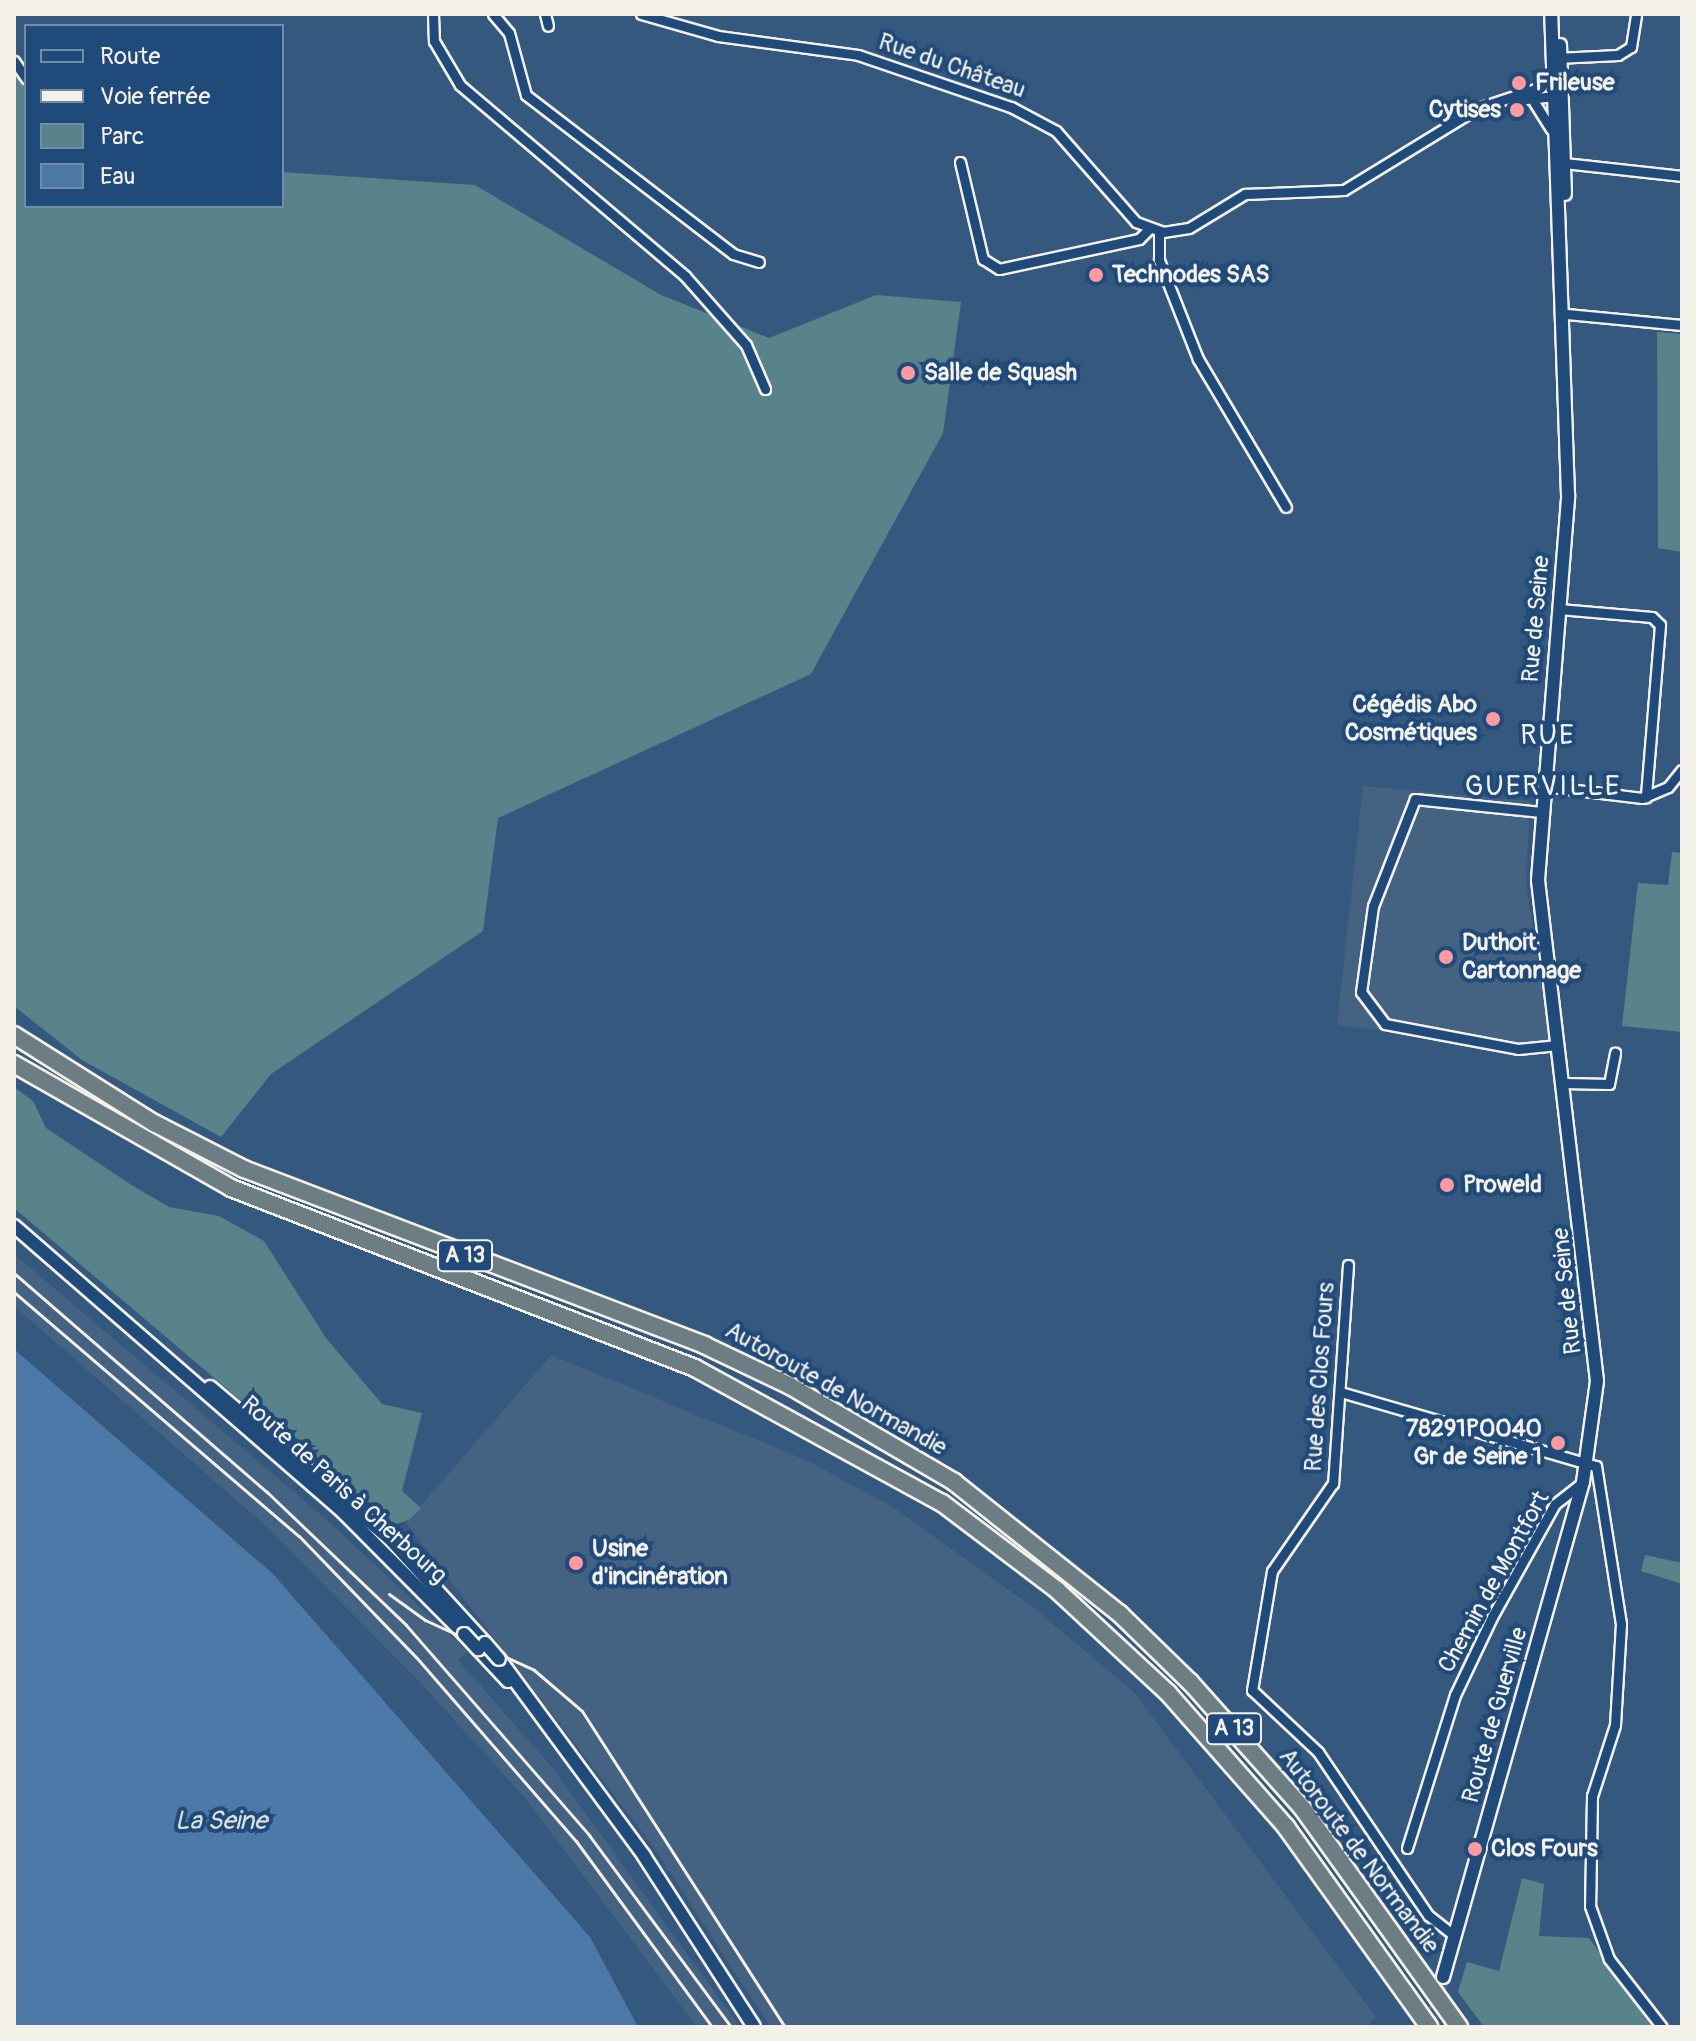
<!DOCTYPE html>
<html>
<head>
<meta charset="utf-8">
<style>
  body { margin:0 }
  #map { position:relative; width:1696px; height:2041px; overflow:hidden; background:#35587e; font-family:Pangolin,sans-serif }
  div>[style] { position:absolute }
  .built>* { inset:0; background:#446281 }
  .green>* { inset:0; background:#58838b }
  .water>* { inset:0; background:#4c79a8 }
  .secondary-tunnel>* { height:12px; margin-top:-6px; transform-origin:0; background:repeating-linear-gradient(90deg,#526f8e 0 12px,transparent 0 18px) }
  .roads { filter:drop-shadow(2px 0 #f4f1e8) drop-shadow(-2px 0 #f4f1e8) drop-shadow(0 2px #f4f1e8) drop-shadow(0 -2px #f4f1e8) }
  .street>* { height:9px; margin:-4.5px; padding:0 4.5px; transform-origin:4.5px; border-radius:4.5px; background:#1f4a7a }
  .secondary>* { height:12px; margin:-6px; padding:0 6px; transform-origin:6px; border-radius:6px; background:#1f4a7a }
  .highway>* { height:16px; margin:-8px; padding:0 8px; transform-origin:8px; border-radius:8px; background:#6d7d84 }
  .rail>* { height:3px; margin:-1.5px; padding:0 1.5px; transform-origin:1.5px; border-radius:1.5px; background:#f4f1e8 }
  .bridges { filter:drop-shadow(2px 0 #f4f1e8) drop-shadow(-2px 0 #f4f1e8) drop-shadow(0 2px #f4f1e8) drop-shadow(0 -2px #f4f1e8) }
  .secondary-bridge>* { height:12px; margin:-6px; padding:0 6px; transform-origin:6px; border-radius:6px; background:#1f4a7a }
  .dots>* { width:22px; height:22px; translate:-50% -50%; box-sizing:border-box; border:4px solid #1f4a7a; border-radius:50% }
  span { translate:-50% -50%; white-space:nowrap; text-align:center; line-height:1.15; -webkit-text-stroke:8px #1f4a7a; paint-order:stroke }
  .shield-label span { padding:2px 6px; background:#1f4a7a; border:2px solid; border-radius:6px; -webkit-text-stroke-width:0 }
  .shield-label { font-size:22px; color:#f4f1e8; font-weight:700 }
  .street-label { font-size:24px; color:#f4f1e8 }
  .poi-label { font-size:24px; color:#f4f1e8; font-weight:700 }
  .left { translate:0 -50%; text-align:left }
  .right { translate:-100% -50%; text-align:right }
  .water-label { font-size:26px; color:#dbdfde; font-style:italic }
  .quarter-label { font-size:28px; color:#f4f1e8; letter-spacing:2px }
  .frame { position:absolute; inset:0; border:16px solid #f4f1e8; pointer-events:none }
  .legend { position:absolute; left:24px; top:24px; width:260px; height:184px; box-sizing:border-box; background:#1f4a7a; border:2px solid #748da6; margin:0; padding:10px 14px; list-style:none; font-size:24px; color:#f4f1e8 }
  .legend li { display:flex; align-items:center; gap:16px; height:40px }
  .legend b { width:40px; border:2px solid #748da6 }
</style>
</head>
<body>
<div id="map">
  <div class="built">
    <div style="clip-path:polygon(1363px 786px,1530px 801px,1526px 883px,1552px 1053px,1337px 1025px)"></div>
    <div style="clip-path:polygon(14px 1254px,326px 1519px,468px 1652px,458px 1660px,552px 1767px,740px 2027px,697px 2027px,525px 1798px,417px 1679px,260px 1521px,14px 1306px)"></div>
    <div style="clip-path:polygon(551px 1355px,808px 1461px,893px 1507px,1034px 1608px,1134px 1692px,1376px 2017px,1366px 2027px,770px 2027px,655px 1849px,406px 1523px)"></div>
  </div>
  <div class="green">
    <div style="clip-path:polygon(14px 55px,26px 72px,26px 206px,282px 206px,282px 172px,475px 185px,661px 295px,769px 338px,876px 295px,961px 302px,943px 433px,811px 674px,498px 818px,483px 931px,271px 1074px,221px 1137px,82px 1060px,14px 1006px)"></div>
    <div style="clip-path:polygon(1657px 332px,1682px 334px,1682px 602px,1682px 552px,1658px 548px)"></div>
    <div style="clip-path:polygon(1672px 852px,1682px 853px,1682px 1032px,1622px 1026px,1638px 883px,1668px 885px)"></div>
    <div style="clip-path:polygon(14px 1087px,33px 1101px,46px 1128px,130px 1184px,169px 1207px,219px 1216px,264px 1241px,326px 1338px,382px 1404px,422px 1413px,402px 1491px,421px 1508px,409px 1520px,396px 1524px,378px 1517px,14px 1208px)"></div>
    <div style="clip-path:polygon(1645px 1555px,1682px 1563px,1682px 1584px,1641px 1571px)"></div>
    <div style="clip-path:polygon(1522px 1878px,1544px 1884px,1539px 1936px,1589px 1938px,1652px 2027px,1484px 2027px,1458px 1992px,1467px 1962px,1499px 1971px)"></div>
  </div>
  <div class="water">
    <div style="clip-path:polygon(14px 1349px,273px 1574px,590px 1937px,638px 2027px,14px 2027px)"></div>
  </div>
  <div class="secondary-tunnel">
    <div style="left:1430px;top:2027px;width:52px;rotate:-75.4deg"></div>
  </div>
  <div class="roads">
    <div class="street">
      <div style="left:433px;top:14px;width:27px;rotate:88deg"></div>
      <div style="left:434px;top:41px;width:51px;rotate:59.4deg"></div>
      <div style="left:460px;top:85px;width:295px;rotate:40.3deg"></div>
      <div style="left:685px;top:276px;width:92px;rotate:48.5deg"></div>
      <div style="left:746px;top:345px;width:48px;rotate:66.6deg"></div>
      <div style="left:493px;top:14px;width:25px;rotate:50deg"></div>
      <div style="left:509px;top:33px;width:64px;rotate:74.7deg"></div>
      <div style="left:526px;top:95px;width:261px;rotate:37.5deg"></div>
      <div style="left:733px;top:254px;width:27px;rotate:17deg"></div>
      <div style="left:545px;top:14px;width:12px;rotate:76deg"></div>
      <div style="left:641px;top:14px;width:80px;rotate:15.9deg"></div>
      <div style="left:718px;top:36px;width:141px;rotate:7.7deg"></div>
      <div style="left:858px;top:55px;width:162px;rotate:18.8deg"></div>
      <div style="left:1011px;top:107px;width:51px;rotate:28.1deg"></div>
      <div style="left:1056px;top:131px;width:121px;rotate:48.7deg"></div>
      <div style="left:1136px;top:222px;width:29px;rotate:20deg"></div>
      <div style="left:1163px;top:232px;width:26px;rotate:-9deg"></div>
      <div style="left:1189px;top:228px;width:66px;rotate:-31.3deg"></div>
      <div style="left:1245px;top:194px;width:99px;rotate:-2.3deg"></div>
      <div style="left:1344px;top:190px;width:157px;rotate:-31.5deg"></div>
      <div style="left:1478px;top:108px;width:66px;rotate:-18.4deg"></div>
      <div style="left:1541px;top:87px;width:19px;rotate:-54deg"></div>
      <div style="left:1556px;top:58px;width:62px;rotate:-2.8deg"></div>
      <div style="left:1618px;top:55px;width:15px;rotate:-32deg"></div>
      <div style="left:1631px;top:47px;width:33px;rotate:-81deg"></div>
      <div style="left:14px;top:61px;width:21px;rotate:55deg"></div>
      <div style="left:1516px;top:100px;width:40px;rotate:-5.7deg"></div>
      <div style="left:1534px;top:102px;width:32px;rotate:58deg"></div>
      <div style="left:960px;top:162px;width:100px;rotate:76.7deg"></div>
      <div style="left:983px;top:259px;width:19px;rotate:32deg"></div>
      <div style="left:999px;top:269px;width:143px;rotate:-12.1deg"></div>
      <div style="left:1139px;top:239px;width:14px;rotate:-45deg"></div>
      <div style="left:1564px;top:163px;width:119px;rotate:6.3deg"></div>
      <div style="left:1159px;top:231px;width:29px;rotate:90deg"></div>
      <div style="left:1159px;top:260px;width:106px;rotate:68.5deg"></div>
      <div style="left:1198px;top:359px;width:172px;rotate:59.3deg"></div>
      <div style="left:1566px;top:314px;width:117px;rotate:5.4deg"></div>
      <div style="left:1559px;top:609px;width:93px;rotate:4.9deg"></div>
      <div style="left:1652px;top:617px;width:11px;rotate:45deg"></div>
      <div style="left:1660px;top:625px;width:173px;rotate:94.7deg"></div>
      <div style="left:1543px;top:786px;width:100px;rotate:6.9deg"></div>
      <div style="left:1642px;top:798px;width:28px;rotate:-23deg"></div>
      <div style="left:1668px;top:787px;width:22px;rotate:-51deg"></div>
      <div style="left:1541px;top:812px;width:127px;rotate:-174.1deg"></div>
      <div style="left:1415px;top:799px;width:115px;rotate:111.4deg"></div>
      <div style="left:1373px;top:906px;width:87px;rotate:97.9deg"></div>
      <div style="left:1361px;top:992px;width:40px;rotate:53deg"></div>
      <div style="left:1385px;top:1024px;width:135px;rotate:10.6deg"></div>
      <div style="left:1518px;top:1049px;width:40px;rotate:-5.7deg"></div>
      <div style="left:1564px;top:1083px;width:45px;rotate:1.3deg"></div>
      <div style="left:1609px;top:1084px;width:32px;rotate:-79deg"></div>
      <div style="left:1348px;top:1265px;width:219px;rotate:93.9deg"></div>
      <div style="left:1333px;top:1483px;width:107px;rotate:124.7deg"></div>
      <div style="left:1272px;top:1571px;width:121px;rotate:99.5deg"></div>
      <div style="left:1252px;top:1690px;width:91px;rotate:43.2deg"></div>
      <div style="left:1318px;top:1752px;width:197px;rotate:56deg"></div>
      <div style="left:1428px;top:1915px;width:34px;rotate:38deg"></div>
      <div style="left:1344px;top:1393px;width:262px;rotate:16.2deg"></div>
      <div style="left:1596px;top:1466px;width:160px;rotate:81deg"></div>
      <div style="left:1621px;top:1624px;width:101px;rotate:93.4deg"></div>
      <div style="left:1615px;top:1725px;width:75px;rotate:107.9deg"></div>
      <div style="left:1592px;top:1796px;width:110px;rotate:91deg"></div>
      <div style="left:1590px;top:1906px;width:56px;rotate:70.3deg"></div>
      <div style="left:1609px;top:1959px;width:86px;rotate:52.1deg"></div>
      <div style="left:1407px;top:1848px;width:160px;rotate:-72.6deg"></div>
      <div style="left:1455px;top:1695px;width:86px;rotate:-64.6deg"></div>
      <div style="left:1492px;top:1617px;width:129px;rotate:-60.9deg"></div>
      <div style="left:1555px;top:1504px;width:36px;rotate:-38deg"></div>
    </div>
    <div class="secondary">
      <div style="left:1560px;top:45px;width:149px;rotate:88.1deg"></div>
      <div style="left:14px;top:1226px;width:435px;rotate:41deg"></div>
      <div style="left:342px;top:1511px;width:173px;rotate:45.2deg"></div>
      <div style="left:210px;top:1387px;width:234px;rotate:40.2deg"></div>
      <div style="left:389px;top:1538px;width:142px;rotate:47.6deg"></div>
      <div style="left:478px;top:1649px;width:44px;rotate:46.8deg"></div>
      <div style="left:499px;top:1659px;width:245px;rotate:53.6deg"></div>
      <div style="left:644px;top:1856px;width:203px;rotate:57.2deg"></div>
      <div style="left:1443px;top:1977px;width:514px;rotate:-74.21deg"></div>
      <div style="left:1583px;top:1482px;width:102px;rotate:-82.1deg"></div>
      <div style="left:1597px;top:1381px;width:504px;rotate:-96.72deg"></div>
      <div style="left:1538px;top:880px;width:386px;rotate:-85.5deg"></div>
      <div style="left:1568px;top:495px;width:481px;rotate:-92deg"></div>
    </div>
    <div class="highway">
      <div style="left:14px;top:1035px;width:165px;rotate:32.2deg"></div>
      <div style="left:154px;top:1123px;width:101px;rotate:27.1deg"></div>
      <div style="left:244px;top:1169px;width:493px;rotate:20.9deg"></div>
      <div style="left:704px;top:1345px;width:95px;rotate:25.5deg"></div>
      <div style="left:790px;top:1386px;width:190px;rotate:30.3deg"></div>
      <div style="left:954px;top:1482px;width:212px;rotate:38.5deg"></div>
      <div style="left:1120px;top:1614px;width:98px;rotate:44.2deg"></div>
      <div style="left:1190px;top:1682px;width:170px;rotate:48.3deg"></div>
      <div style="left:1303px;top:1809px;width:268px;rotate:54.4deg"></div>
      <div style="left:14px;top:1064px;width:250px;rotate:29.7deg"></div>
      <div style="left:231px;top:1188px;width:498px;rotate:21.2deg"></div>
      <div style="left:695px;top:1368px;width:281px;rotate:28.7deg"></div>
      <div style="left:942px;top:1503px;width:144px;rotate:37.1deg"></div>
      <div style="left:1057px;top:1590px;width:151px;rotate:42.9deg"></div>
      <div style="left:1168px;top:1693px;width:179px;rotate:48.6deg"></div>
      <div style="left:1286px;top:1827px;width:246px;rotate:54.4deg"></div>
    </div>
  </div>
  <div class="rail">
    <div style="left:14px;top:1273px;width:335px;rotate:40.9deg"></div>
    <div style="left:267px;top:1492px;width:192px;rotate:43.7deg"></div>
    <div style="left:406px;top:1625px;width:279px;rotate:48.9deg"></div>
    <div style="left:589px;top:1835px;width:239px;rotate:53.5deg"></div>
    <div style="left:14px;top:1292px;width:375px;rotate:40.6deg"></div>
    <div style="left:299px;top:1536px;width:168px;rotate:46deg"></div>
    <div style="left:416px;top:1657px;width:244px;rotate:49deg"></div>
    <div style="left:576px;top:1841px;width:230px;rotate:53.8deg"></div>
    <div style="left:389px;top:1594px;width:44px;rotate:35.8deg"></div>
    <div style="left:425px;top:1620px;width:120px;rotate:24.6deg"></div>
    <div style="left:534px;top:1670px;width:63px;rotate:40.5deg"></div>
    <div style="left:582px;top:1711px;width:376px;rotate:57.3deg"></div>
  </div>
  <div class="bridges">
    <div class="secondary-bridge">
      <div style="left:464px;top:1634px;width:21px;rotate:47deg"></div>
      <div style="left:485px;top:1643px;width:21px;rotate:49deg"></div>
    </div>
  </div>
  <div class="dots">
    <div style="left:1519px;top:83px;background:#ff9aa2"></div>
    <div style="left:1517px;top:110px;background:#ff9aa2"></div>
    <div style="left:1096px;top:275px;background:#ff9aa2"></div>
    <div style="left:908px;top:373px;background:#ff9aa2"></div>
    <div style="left:1493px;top:719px;background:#ff9aa2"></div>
    <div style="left:1446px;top:957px;background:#ff9aa2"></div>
    <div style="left:1447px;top:1185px;background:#ff9aa2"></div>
    <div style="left:1558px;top:1443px;background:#ff9aa2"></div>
    <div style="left:576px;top:1563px;background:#ff9aa2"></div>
    <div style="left:1475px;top:1849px;background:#ff9aa2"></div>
  </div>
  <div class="shield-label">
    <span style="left:465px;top:1256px">A 13</span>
    <span style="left:1234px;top:1729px">A 13</span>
  </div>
  <div class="street-label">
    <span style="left:952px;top:66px;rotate:19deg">Rue du Château</span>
    <span style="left:1536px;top:619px;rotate:-85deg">Rue de Seine</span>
    <span style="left:1567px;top:1291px;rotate:-96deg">Rue de Seine</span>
    <span style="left:1320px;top:1377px;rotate:-86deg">Rue des Clos Fours</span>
    <span style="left:836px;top:1389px;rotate:29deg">Autoroute de Normandie</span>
    <span style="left:344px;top:1490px;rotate:42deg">Route de Paris à Cherbourg</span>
    <span style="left:1494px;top:1582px;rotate:-61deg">Chemin de Montfort</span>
    <span style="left:1495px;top:1715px;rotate:-74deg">Route de Guerville</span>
    <span style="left:1359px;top:1851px;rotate:53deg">Autoroute de Normandie</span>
  </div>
  <div class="poi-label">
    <span class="left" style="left:1535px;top:83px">Frileuse</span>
    <span class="right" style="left:1501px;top:110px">Cytises</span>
    <span class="left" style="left:1112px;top:275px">Technodes SAS</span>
    <span class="left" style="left:924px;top:373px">Salle de Squash</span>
    <span class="right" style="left:1477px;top:719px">Cégédis Abo<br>Cosmétiques</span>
    <span class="left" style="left:1462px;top:957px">Duthoit<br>Cartonnage</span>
    <span class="left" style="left:1463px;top:1185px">Proweld</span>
    <span class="right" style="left:1542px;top:1443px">78291P0040<br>Gr de Seine 1</span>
    <span class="left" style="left:592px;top:1563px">Usine<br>d'incinération</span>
    <span class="left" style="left:1491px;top:1849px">Clos Fours</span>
  </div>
  <div class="water-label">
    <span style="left:221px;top:1822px">La Seine</span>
  </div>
  <div class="quarter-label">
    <span style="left:1548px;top:736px">RUE</span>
    <span style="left:1543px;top:787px">GUERVILLE</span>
  </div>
  <div class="frame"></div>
  <ul class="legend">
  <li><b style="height:10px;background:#1f4a7a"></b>Route</li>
  <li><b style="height:10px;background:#f4f1e8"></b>Voie ferrée</li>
  <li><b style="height:22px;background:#58838b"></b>Parc</li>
  <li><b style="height:22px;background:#4c79a8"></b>Eau</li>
  </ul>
</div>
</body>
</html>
